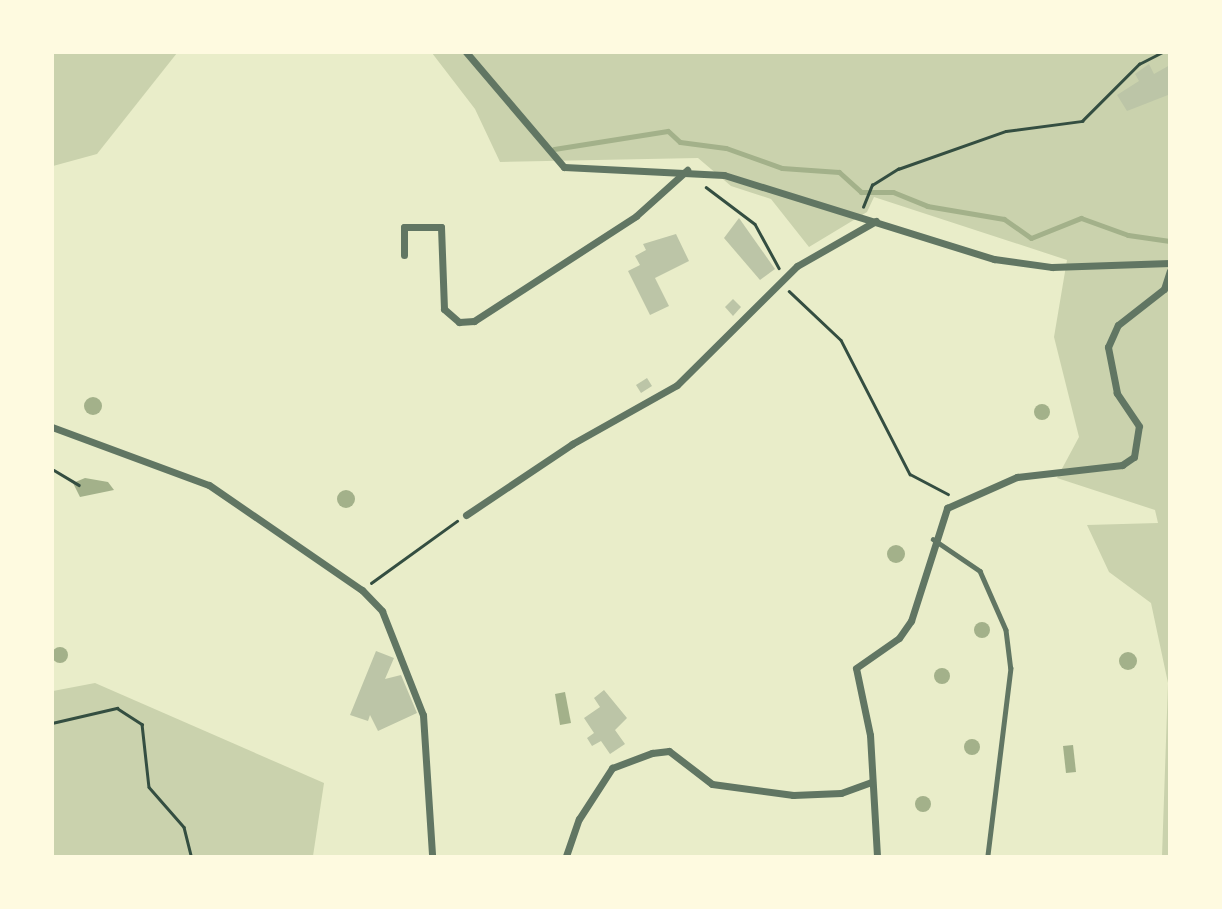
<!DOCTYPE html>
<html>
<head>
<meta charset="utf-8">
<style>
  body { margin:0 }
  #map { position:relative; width:1222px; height:909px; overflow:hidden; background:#e9edc9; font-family:"Archivo Narrow",sans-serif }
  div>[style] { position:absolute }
  .green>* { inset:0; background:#cad2ad }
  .water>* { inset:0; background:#a3b18a }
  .round { border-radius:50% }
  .stream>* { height:5px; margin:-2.5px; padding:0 2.5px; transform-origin:2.5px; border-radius:2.5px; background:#a3b18a }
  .building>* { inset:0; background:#bcc5a7 }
  .path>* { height:2.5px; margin:-1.25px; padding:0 1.25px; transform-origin:1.25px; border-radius:1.25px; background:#344e41 }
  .service>* { height:4.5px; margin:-2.25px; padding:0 2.25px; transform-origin:2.25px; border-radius:2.25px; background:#617663 }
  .minor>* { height:7px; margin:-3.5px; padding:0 3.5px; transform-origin:3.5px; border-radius:3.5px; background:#617663 }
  span { translate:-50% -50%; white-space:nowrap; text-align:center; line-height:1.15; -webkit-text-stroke:5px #fefae0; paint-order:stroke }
  .frame { position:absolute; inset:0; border:54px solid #fefae0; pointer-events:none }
</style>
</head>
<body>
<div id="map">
  <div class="green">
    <div style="clip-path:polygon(53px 52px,177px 52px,177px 53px,97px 154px,53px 166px)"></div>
    <div style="clip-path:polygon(432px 53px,1169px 53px,1169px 856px,1162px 856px,1168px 683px,1151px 603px,1109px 572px,1087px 525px,1158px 523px,1155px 510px,1057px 478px,1079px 437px,1054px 337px,1067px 260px,874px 197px,867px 212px,809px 247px,771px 199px,731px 186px,698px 158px,500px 162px,475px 109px)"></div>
    <div style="clip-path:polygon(95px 683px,324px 783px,313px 856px,53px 856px,53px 691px)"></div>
  </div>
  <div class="water">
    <div class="round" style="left:84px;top:397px;width:18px;height:18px"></div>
    <div class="round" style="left:1034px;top:404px;width:16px;height:16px"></div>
    <div style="clip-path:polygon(85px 478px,108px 482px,114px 490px,80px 497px,73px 483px)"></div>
    <div class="round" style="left:337px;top:490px;width:18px;height:18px"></div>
    <div class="round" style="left:887px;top:545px;width:18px;height:18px"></div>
    <div class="round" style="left:974px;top:622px;width:16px;height:16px"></div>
    <div class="round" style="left:52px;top:647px;width:16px;height:16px"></div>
    <div class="round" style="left:1119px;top:652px;width:18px;height:18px"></div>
    <div class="round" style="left:934px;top:668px;width:16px;height:16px"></div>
    <div style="clip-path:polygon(565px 692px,571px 723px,560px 725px,555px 694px)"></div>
    <div class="round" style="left:964px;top:739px;width:16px;height:16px"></div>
    <div style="clip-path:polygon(1073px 745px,1076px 772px,1066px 773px,1063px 746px)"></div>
    <div class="round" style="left:915px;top:796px;width:16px;height:16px"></div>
  </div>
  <div class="stream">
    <div style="left:554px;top:149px;width:115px;rotate:-9deg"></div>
    <div style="left:668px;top:131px;width:16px;rotate:43deg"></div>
    <div style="left:680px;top:142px;width:46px;rotate:7.4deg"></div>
    <div style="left:726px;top:148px;width:59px;rotate:19.7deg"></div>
    <div style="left:782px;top:168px;width:57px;rotate:4deg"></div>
    <div style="left:839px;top:172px;width:30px;rotate:42deg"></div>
    <div style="left:861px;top:192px;width:32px"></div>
    <div style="left:893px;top:192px;width:37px;rotate:22deg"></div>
    <div style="left:927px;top:206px;width:78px;rotate:9.6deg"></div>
    <div style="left:1004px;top:219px;width:33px;rotate:35deg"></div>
    <div style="left:1031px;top:238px;width:54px;rotate:-21.8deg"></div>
    <div style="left:1081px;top:218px;width:50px;rotate:19.9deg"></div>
    <div style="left:1128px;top:235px;width:42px;rotate:8.1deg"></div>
  </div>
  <div class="building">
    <div style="clip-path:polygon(1149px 64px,1154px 74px,1170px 65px,1168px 95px,1127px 111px,1117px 95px,1139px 81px,1135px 74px)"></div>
    <div style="clip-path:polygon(739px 218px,775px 269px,760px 280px,724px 238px)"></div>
    <div style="clip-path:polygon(676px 234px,689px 261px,655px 278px,669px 306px,650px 315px,628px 271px,640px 265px,635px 256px,646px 250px,643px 244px)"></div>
    <div style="clip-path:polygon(733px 299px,741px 307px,733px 316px,725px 307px)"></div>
    <div style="clip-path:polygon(647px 378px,652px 386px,641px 393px,636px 385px)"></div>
    <div style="clip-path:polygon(376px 651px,394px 658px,385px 679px,401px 675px,417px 713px,378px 731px,370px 715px,368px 721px,350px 715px)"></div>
    <div style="clip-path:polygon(604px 690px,627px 718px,615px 730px,625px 744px,610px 754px,601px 741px,592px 746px,587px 738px,594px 733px,584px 718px,600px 707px,594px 698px)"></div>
  </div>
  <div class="path">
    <div style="left:706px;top:187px;width:61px;rotate:37.1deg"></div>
    <div style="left:755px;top:224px;width:50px;rotate:61.4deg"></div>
    <div style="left:863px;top:207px;width:24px;rotate:-68deg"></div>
    <div style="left:872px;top:185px;width:31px;rotate:-32deg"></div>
    <div style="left:898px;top:169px;width:114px;rotate:-19.4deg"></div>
    <div style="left:1006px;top:131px;width:77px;rotate:-7.5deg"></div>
    <div style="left:1082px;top:121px;width:81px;rotate:-45deg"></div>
    <div style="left:1139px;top:64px;width:27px;rotate:-27deg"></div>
    <div style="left:789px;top:291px;width:71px;rotate:43.3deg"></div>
    <div style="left:841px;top:340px;width:151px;rotate:62.8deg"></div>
    <div style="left:910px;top:474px;width:43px;rotate:27.8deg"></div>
    <div style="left:54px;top:470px;width:29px;rotate:31deg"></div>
    <div style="left:371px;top:583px;width:106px;rotate:-35.8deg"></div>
    <div style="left:52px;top:723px;width:67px;rotate:-13deg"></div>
    <div style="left:117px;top:708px;width:30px;rotate:33deg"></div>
    <div style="left:142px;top:724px;width:63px;rotate:83.7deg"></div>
    <div style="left:149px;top:787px;width:53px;rotate:48.8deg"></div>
    <div style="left:184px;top:827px;width:30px;rotate:76deg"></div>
  </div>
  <div class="service">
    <div style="left:933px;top:539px;width:57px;rotate:34.2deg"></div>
    <div style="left:980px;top:571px;width:64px;rotate:66.2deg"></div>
    <div style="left:1006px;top:630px;width:38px;rotate:83deg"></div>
    <div style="left:1011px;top:668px;width:189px;rotate:97deg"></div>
  </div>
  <div class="minor">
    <div style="left:466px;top:52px;width:151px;rotate:49.6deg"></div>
    <div style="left:564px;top:167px;width:160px;rotate:2.9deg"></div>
    <div style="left:724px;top:175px;width:283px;rotate:17.3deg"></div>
    <div style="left:994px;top:259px;width:59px;rotate:7.9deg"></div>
    <div style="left:1052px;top:267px;width:118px;rotate:-1.9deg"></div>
    <div style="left:404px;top:255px;width:28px;rotate:-90deg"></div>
    <div style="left:404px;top:227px;width:37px"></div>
    <div style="left:441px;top:227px;width:82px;rotate:87.9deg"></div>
    <div style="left:444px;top:309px;width:20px;rotate:41deg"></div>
    <div style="left:459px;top:322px;width:15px;rotate:-4deg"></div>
    <div style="left:474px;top:321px;width:193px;rotate:-32.9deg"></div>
    <div style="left:636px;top:216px;width:69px;rotate:-42deg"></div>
    <div style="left:52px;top:427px;width:167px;rotate:20.3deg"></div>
    <div style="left:209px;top:485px;width:186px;rotate:34.5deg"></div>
    <div style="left:362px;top:590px;width:29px;rotate:46deg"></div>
    <div style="left:382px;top:611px;width:112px;rotate:68.5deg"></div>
    <div style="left:423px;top:715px;width:141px;rotate:86.3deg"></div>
    <div style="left:466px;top:515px;width:128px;rotate:-33.8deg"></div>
    <div style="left:572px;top:444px;width:120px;rotate:-29.3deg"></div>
    <div style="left:677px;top:385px;width:169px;rotate:-44.8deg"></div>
    <div style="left:797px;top:266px;width:91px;rotate:-29.7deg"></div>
    <div style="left:566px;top:856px;width:39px;rotate:-71deg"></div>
    <div style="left:579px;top:819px;width:61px;rotate:-57.1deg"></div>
    <div style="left:612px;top:768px;width:43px;rotate:-20.6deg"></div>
    <div style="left:652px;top:753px;width:17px;rotate:-7deg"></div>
    <div style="left:669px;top:751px;width:54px;rotate:37.5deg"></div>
    <div style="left:712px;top:784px;width:82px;rotate:7.7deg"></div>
    <div style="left:793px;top:795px;width:48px;rotate:-2.4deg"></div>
    <div style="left:841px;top:793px;width:33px;rotate:-20deg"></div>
    <div style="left:877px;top:856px;width:121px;rotate:-93.3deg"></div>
    <div style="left:870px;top:735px;width:68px;rotate:-101.8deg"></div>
    <div style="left:856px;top:668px;width:52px;rotate:-34.9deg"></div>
    <div style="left:899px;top:638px;width:21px;rotate:-55deg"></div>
    <div style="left:911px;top:621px;width:119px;rotate:-72.3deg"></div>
    <div style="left:947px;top:508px;width:77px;rotate:-23.9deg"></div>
    <div style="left:1017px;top:477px;width:106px;rotate:-6.5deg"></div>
    <div style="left:1122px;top:465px;width:14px;rotate:-34deg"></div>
    <div style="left:1134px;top:457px;width:31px;rotate:-81deg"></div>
    <div style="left:1139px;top:426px;width:40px;rotate:-124deg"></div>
    <div style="left:1117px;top:393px;width:47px;rotate:-101.1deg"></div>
    <div style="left:1108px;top:347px;width:24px;rotate:-66deg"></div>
    <div style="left:1118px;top:325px;width:58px;rotate:-38deg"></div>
    <div style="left:1164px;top:289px;width:19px;rotate:-72deg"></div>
  </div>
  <div class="frame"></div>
</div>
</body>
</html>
